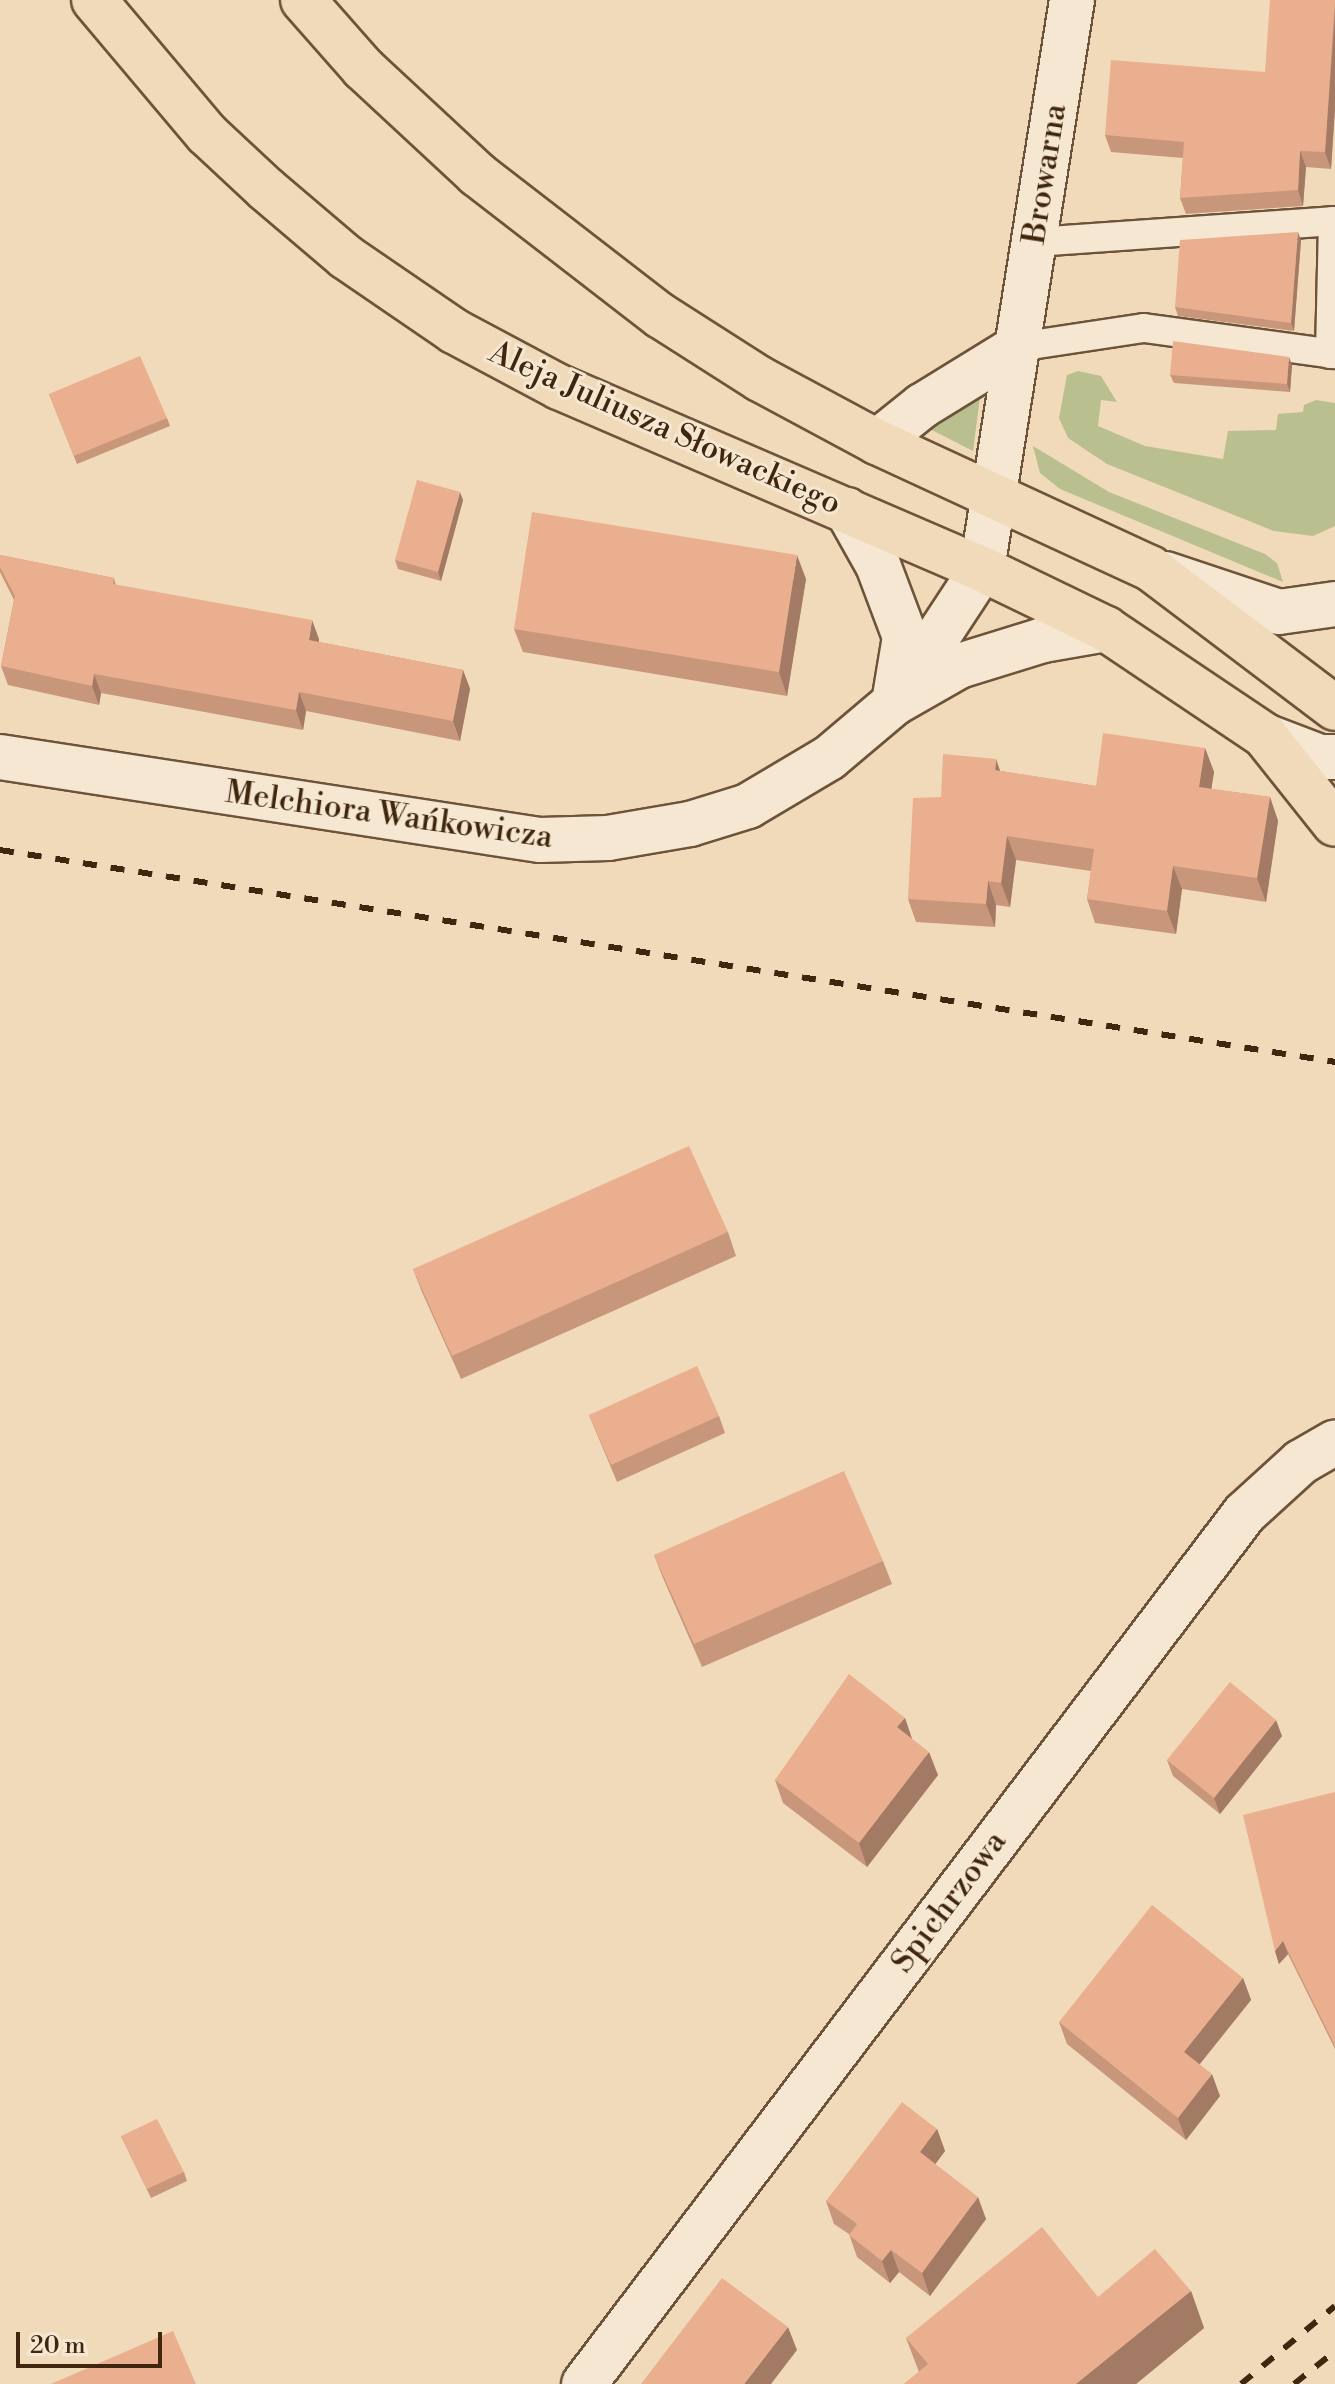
<!DOCTYPE html>
<html>
<head>
<meta charset="utf-8">
<style>
  body { margin:0 }
  #map { position:relative; width:1335px; height:2384px; overflow:hidden; background:#f0dab9; font-family:"Libre Bodoni",serif }
  div>[style] { position:absolute }
  .green>* { inset:0; background:#babf8f }
  .roads { filter:drop-shadow(2px 0 #6d533a) drop-shadow(-2px 0 #6d533a) drop-shadow(0 2px #6d533a) drop-shadow(0 -2px #6d533a) }
  .service>* { height:28px; margin:-14px; padding:0 14px; transform-origin:14px; border-radius:14px; background:#f5e7d2 }
  .minor>* { height:44px; margin:-22px; padding:0 22px; transform-origin:22px; border-radius:22px; background:#f5e7d2 }
  .tertiary>* { height:44px; margin:-22px; padding:0 22px; transform-origin:22px; border-radius:22px; background:#f5e7d2 }
  .secondary>* { height:44px; margin:-22px; padding:0 22px; transform-origin:22px; border-radius:22px; background:#f5e7d2 }
  .primary>* { height:44px; margin:-22px; padding:0 22px; transform-origin:22px; border-radius:22px; background:#f0dab9 }
  .rail>* { height:6px; margin-top:-3px; transform-origin:0; background:repeating-linear-gradient(90deg,#41260f 0 14px,transparent 0 28px) }
  .wall>* { inset:0; background:#c8967b }
  .shaded-wall>* { inset:0; background:#a37a64 }
  .building>* { inset:0; background:#e9af8f }
  span { translate:-50% -50%; white-space:nowrap; text-align:center; line-height:1.15; -webkit-text-stroke:6px #f5e7d2; paint-order:stroke }
  .street-label { font-size:32px; color:#41260f }
  .scale { position:absolute; left:16px; top:2332px; width:146px; height:36px; box-sizing:border-box; border:4px solid #41260f; border-top:0; padding-left:10px; font-size:24px; line-height:28px; white-space:nowrap; color:#41260f; -webkit-text-stroke:6px #f5e7d2; paint-order:stroke }
</style>
</head>
<body>
<div id="map">
  <div class="green">
    <div style="clip-path:polygon(1078px 371px,1101px 376px,1117px 402px,1101px 400px,1098px 426px,1145px 446px,1223px 459px,1228px 431px,1276px 430px,1278px 414px,1303px 412px,1304px 405px,1316px 400px,1335px 403px,1335px 526px,1313px 536px,1274px 531px,1107px 464px,1068px 438px,1059px 418px,1067px 375px)"></div>
    <div style="clip-path:polygon(980px 397px,973px 451px,926px 427px,963px 408px)"></div>
    <div style="clip-path:polygon(1033px 446px,1109px 492px,1265px 554px,1277px 563px,1283px 582px,1060px 489px,1040px 473px)"></div>
  </div>
  <div class="roads">
    <div class="service">
      <div style="left:1035px;top:242px;width:299px;rotate:-4deg"></div>
      <div style="left:1333px;top:221px;width:133px;rotate:91.3deg"></div>
      <div style="left:1018px;top:347px;width:127px;rotate:-8.6deg"></div>
      <div style="left:1144px;top:328px;width:193px;rotate:7.8deg"></div>
    </div>
    <div class="minor">
      <div style="left:877px;top:442px;width:58px;rotate:-38.7deg"></div>
      <div style="left:922px;top:406px;width:113px;rotate:-31.6deg"></div>
      <div style="left:0;top:757px;width:546px;rotate:8.74deg"></div>
      <div style="left:540px;top:840px;width:68px;rotate:-1.7deg"></div>
      <div style="left:608px;top:838px;width:83px;rotate:-9.7deg"></div>
      <div style="left:690px;top:824px;width:61px;rotate:-17.2deg"></div>
      <div style="left:748px;top:806px;width:94px;rotate:-30.7deg"></div>
      <div style="left:829px;top:758px;width:85px;rotate:-40.2deg"></div>
      <div style="left:894px;top:703px;width:160px;rotate:-56.7deg"></div>
      <div style="left:982px;top:569px;width:576px;rotate:-81.01deg"></div>
      <div style="left:584px;top:2384px;width:1093px;rotate:-52.81deg"></div>
      <div style="left:1245px;top:1513px;width:76px;rotate:-42.3deg"></div>
      <div style="left:1301px;top:1462px;width:39px;rotate:-30deg"></div>
    </div>
    <div class="tertiary">
      <div style="left:847px;top:510px;width:63px;rotate:60.6deg"></div>
      <div style="left:878px;top:565px;width:77px;rotate:69.4deg"></div>
      <div style="left:905px;top:637px;width:67px;rotate:99.5deg"></div>
      <div style="left:894px;top:703px;width:75px;rotate:-29.6deg"></div>
      <div style="left:959px;top:666px;width:88px;rotate:-17.2deg"></div>
      <div style="left:1043px;top:640px;width:64px;rotate:-9.9deg"></div>
    </div>
    <div class="secondary">
      <div style="left:1165px;top:574px;width:120px;rotate:18.4deg"></div>
      <div style="left:1279px;top:612px;width:57px;rotate:-8.1deg"></div>
      <div style="left:1265px;top:736px;width:59px;rotate:20.9deg"></div>
      <div style="left:1320px;top:757px;width:15px"></div>
    </div>
    <div class="primary">
      <div style="left:94px;top:0;width:175px;rotate:49.9deg"></div>
      <div style="left:207px;top:134px;width:81px;rotate:43deg"></div>
      <div style="left:266px;top:189px;width:105px;rotate:40.4deg"></div>
      <div style="left:346px;top:257px;width:131px;rotate:34.4deg"></div>
      <div style="left:454px;top:331px;width:119px;rotate:28.1deg"></div>
      <div style="left:559px;top:387px;width:460px;rotate:23.3deg"></div>
      <div style="left:982px;top:569px;width:138px;rotate:25.8deg"></div>
      <div style="left:1106px;top:629px;width:192px;rotate:33.9deg"></div>
      <div style="left:1265px;top:736px;width:112px;rotate:51.5deg"></div>
      <div style="left:303px;top:0;width:91px;rotate:48.6deg"></div>
      <div style="left:363px;top:68px;width:156px;rotate:42.9deg"></div>
      <div style="left:477px;top:174px;width:232px;rotate:37.7deg"></div>
      <div style="left:661px;top:316px;width:117px;rotate:32.5deg"></div>
      <div style="left:760px;top:379px;width:133px;rotate:28.3deg"></div>
      <div style="left:877px;top:442px;width:301px;rotate:24.8deg"></div>
      <div style="left:1150px;top:568px;width:232px;rotate:37.1deg"></div>
    </div>
  </div>
  <div class="rail">
    <div style="left:0;top:850px;width:1352px;rotate:9.02deg"></div>
    <div style="left:1241px;top:2384px;width:122px;rotate:-39.7deg"></div>
    <div style="left:1294px;top:2384px;width:53px;rotate:-38.8deg"></div>
  </div>
  <div class="wall">
    <div style="clip-path:polygon(1335px 0,1335px 108px,1331px 169px,1306px 167px,1303px 206px,1186px 214px,1180px 198px,1183px 158px,1111px 152px,1105px 135px,1265px 72px)"></div>
    <div style="clip-path:polygon(1301px 240px,1294px 331px,1178px 316px,1175px 307px)"></div>
    <div style="clip-path:polygon(1292px 365px,1290px 392px,1174px 383px,1170px 375px)"></div>
    <div style="clip-path:polygon(49px 394px,167px 418px,170px 426px,77px 464px)"></div>
    <div style="clip-path:polygon(463px 500px,441px 581px,398px 569px,395px 560px)"></div>
    <div style="clip-path:polygon(0 555px,114px 578px,116px 585px,319px 639px,319px 642px,463px 670px,470px 689px,460px 741px,306px 711px,303px 730px,101px 693px,99px 705px,8px 685px,1px 666px,14px 600px,0 572px)"></div>
    <div style="clip-path:polygon(806px 579px,787px 696px,523px 652px,514px 629px)"></div>
    <div style="clip-path:polygon(1205px 748px,1214px 772px,1211px 789px,1270px 797px,1278px 821px,1266px 902px,1182px 889px,1176px 934px,1095px 923px,1087px 899px,1091px 871px,1016px 860px,1010px 907px,996px 905px,995px 927px,916px 922px,908px 899px,941px 797px,1000px 771px,1096px 786px)"></div>
    <div style="clip-path:polygon(728px 1232px,736px 1256px,461px 1379px,422px 1292px,413px 1269px)"></div>
    <div style="clip-path:polygon(589px 1415px,719px 1416px,725px 1433px,617px 1482px)"></div>
    <div style="clip-path:polygon(654px 1555px,883px 1561px,892px 1584px,702px 1667px,663px 1578px)"></div>
    <div style="clip-path:polygon(905px 1718px,912px 1739px,938px 1775px,867px 1867px,783px 1803px,775px 1780px)"></div>
    <div style="clip-path:polygon(1282px 1736px,1220px 1814px,1173px 1776px,1167px 1760px)"></div>
    <div style="clip-path:polygon(1335px 1792px,1335px 2049px,1288px 1954px,1279px 1964px,1275px 1951px)"></div>
    <div style="clip-path:polygon(1243px 1978px,1251px 2000px,1199px 2064px,1220px 2096px,1186px 2140px,1067px 2044px,1059px 2022px)"></div>
    <div style="clip-path:polygon(937px 2129px,945px 2151px,935px 2164px,986px 2219px,930px 2296px,899px 2272px,890px 2283px,857px 2257px,849px 2234px,834px 2224px,826px 2201px)"></div>
    <div style="clip-path:polygon(121px 2136px,184px 2172px,187px 2181px,151px 2198px)"></div>
    <div style="clip-path:polygon(1191px 2291px,1204px 2328px,1136px 2384px,904px 2384px,919px 2372px,906px 2338px,1098px 2297px)"></div>
  </div>
  <div class="shaded-wall">
    <div style="clip-path:polygon(1335px 13px,1335px 108px,1331px 169px,1325px 152px)"></div>
    <div style="clip-path:polygon(1300px 151px,1306px 167px,1303px 206px,1298px 190px)"></div>
    <div style="clip-path:polygon(1298px 232px,1301px 240px,1294px 331px,1291px 323px)"></div>
    <div style="clip-path:polygon(1289px 357px,1292px 365px,1290px 392px,1287px 384px)"></div>
    <div style="clip-path:polygon(460px 492px,463px 500px,441px 581px,438px 572px)"></div>
    <div style="clip-path:polygon(797px 555px,806px 579px,787px 696px,779px 672px)"></div>
    <div style="clip-path:polygon(312px 620px,319px 639px,316px 659px,309px 640px)"></div>
    <div style="clip-path:polygon(463px 670px,470px 689px,460px 741px,453px 721px)"></div>
    <div style="clip-path:polygon(94px 674px,101px 693px,99px 705px,92px 686px)"></div>
    <div style="clip-path:polygon(299px 692px,306px 711px,303px 730px,296px 710px)"></div>
    <div style="clip-path:polygon(1205px 748px,1214px 772px,1208px 811px,1199px 787px)"></div>
    <div style="clip-path:polygon(996px 759px,1004px 782px,995px 770px)"></div>
    <div style="clip-path:polygon(1270px 797px,1278px 821px,1266px 902px,1257px 878px)"></div>
    <div style="clip-path:polygon(1007px 836px,1016px 860px,1010px 907px,1001px 883px)"></div>
    <div style="clip-path:polygon(1173px 866px,1182px 889px,1176px 934px,1167px 911px)"></div>
    <div style="clip-path:polygon(988px 881px,996px 905px,995px 927px,986px 904px)"></div>
    <div style="clip-path:polygon(905px 1718px,913px 1742px,897px 1727px)"></div>
    <div style="clip-path:polygon(1276px 1720px,1282px 1736px,1220px 1814px,1214px 1798px)"></div>
    <div style="clip-path:polygon(929px 1752px,938px 1775px,867px 1867px,859px 1843px)"></div>
    <div style="clip-path:polygon(1283px 1941px,1288px 1954px,1279px 1964px,1275px 1951px)"></div>
    <div style="clip-path:polygon(1243px 1978px,1251px 2000px,1192px 2074px,1184px 2052px)"></div>
    <div style="clip-path:polygon(1212px 2074px,1220px 2096px,1186px 2140px,1178px 2118px)"></div>
    <div style="clip-path:polygon(937px 2129px,945px 2151px,928px 2174px,920px 2152px)"></div>
    <div style="clip-path:polygon(978px 2197px,986px 2219px,930px 2296px,922px 2273px)"></div>
    <div style="clip-path:polygon(891px 2250px,899px 2272px,890px 2283px,882px 2261px)"></div>
    <div style="clip-path:polygon(1191px 2291px,1204px 2328px,1136px 2384px,1076px 2384px)"></div>
    <div style="clip-path:polygon(788px 2327px,797px 2350px,771px 2384px,744px 2384px)"></div>
  </div>
  <div class="building">
    <div style="clip-path:polygon(1270px 0,1335px 0,1325px 152px,1300px 151px,1298px 190px,1180px 198px,1184px 142px,1105px 135px,1111px 60px,1265px 72px)"></div>
    <div style="clip-path:polygon(1298px 232px,1291px 323px,1175px 307px,1180px 240px)"></div>
    <div style="clip-path:polygon(1173px 341px,1289px 357px,1287px 384px,1170px 375px)"></div>
    <div style="clip-path:polygon(140px 356px,167px 418px,74px 456px,49px 394px)"></div>
    <div style="clip-path:polygon(417px 480px,460px 492px,438px 572px,395px 560px)"></div>
    <div style="clip-path:polygon(532px 512px,797px 555px,779px 672px,514px 629px)"></div>
    <div style="clip-path:polygon(0 555px,114px 578px,113px 584px,312px 620px,309px 640px,463px 670px,453px 721px,299px 692px,296px 710px,94px 674px,92px 686px,1px 666px,15px 596px,0 567px)"></div>
    <div style="clip-path:polygon(1103px 733px,1205px 748px,1199px 787px,1270px 797px,1257px 878px,1173px 866px,1167px 911px,1087px 899px,1094px 849px,1007px 836px,1001px 883px,988px 881px,986px 904px,908px 899px,913px 798px,941px 797px,943px 754px,996px 759px,995px 770px,1096px 786px)"></div>
    <div style="clip-path:polygon(689px 1146px,728px 1232px,452px 1356px,413px 1269px)"></div>
    <div style="clip-path:polygon(697px 1366px,719px 1416px,611px 1465px,589px 1415px)"></div>
    <div style="clip-path:polygon(844px 1471px,883px 1561px,694px 1644px,654px 1555px)"></div>
    <div style="clip-path:polygon(849px 1674px,905px 1718px,897px 1727px,929px 1752px,859px 1843px,775px 1780px)"></div>
    <div style="clip-path:polygon(1230px 1682px,1276px 1720px,1214px 1798px,1167px 1760px)"></div>
    <div style="clip-path:polygon(1335px 1792px,1335px 2046px,1283px 1941px,1275px 1951px,1243px 1815px)"></div>
    <div style="clip-path:polygon(1152px 1905px,1243px 1978px,1184px 2052px,1212px 2074px,1178px 2118px,1059px 2022px)"></div>
    <div style="clip-path:polygon(902px 2102px,937px 2129px,920px 2152px,978px 2197px,922px 2273px,891px 2250px,882px 2261px,849px 2235px,857px 2224px,826px 2201px)"></div>
    <div style="clip-path:polygon(157px 2119px,184px 2172px,147px 2189px,121px 2136px)"></div>
    <div style="clip-path:polygon(1042px 2227px,1098px 2297px,1155px 2249px,1191px 2291px,1076px 2384px,904px 2384px,928px 2364px,906px 2338px)"></div>
    <div style="clip-path:polygon(722px 2278px,788px 2327px,744px 2384px,641px 2384px)"></div>
    <div style="clip-path:polygon(173px 2331px,196px 2384px,51px 2384px)"></div>
  </div>
  <div class="street-label">
    <span style="left:1045px;top:174px;rotate:-81deg">Browarna</span>
    <span style="left:665px;top:428px;rotate:24deg">Aleja Juliusza Słowackiego</span>
    <span style="left:389px;top:815px;rotate:8deg">Melchiora Wańkowicza</span>
    <span style="left:949px;top:1902px;rotate:-53deg">Spichrzowa</span>
  </div>
  <div class="scale">20 m</div>
</div>
</body>
</html>
